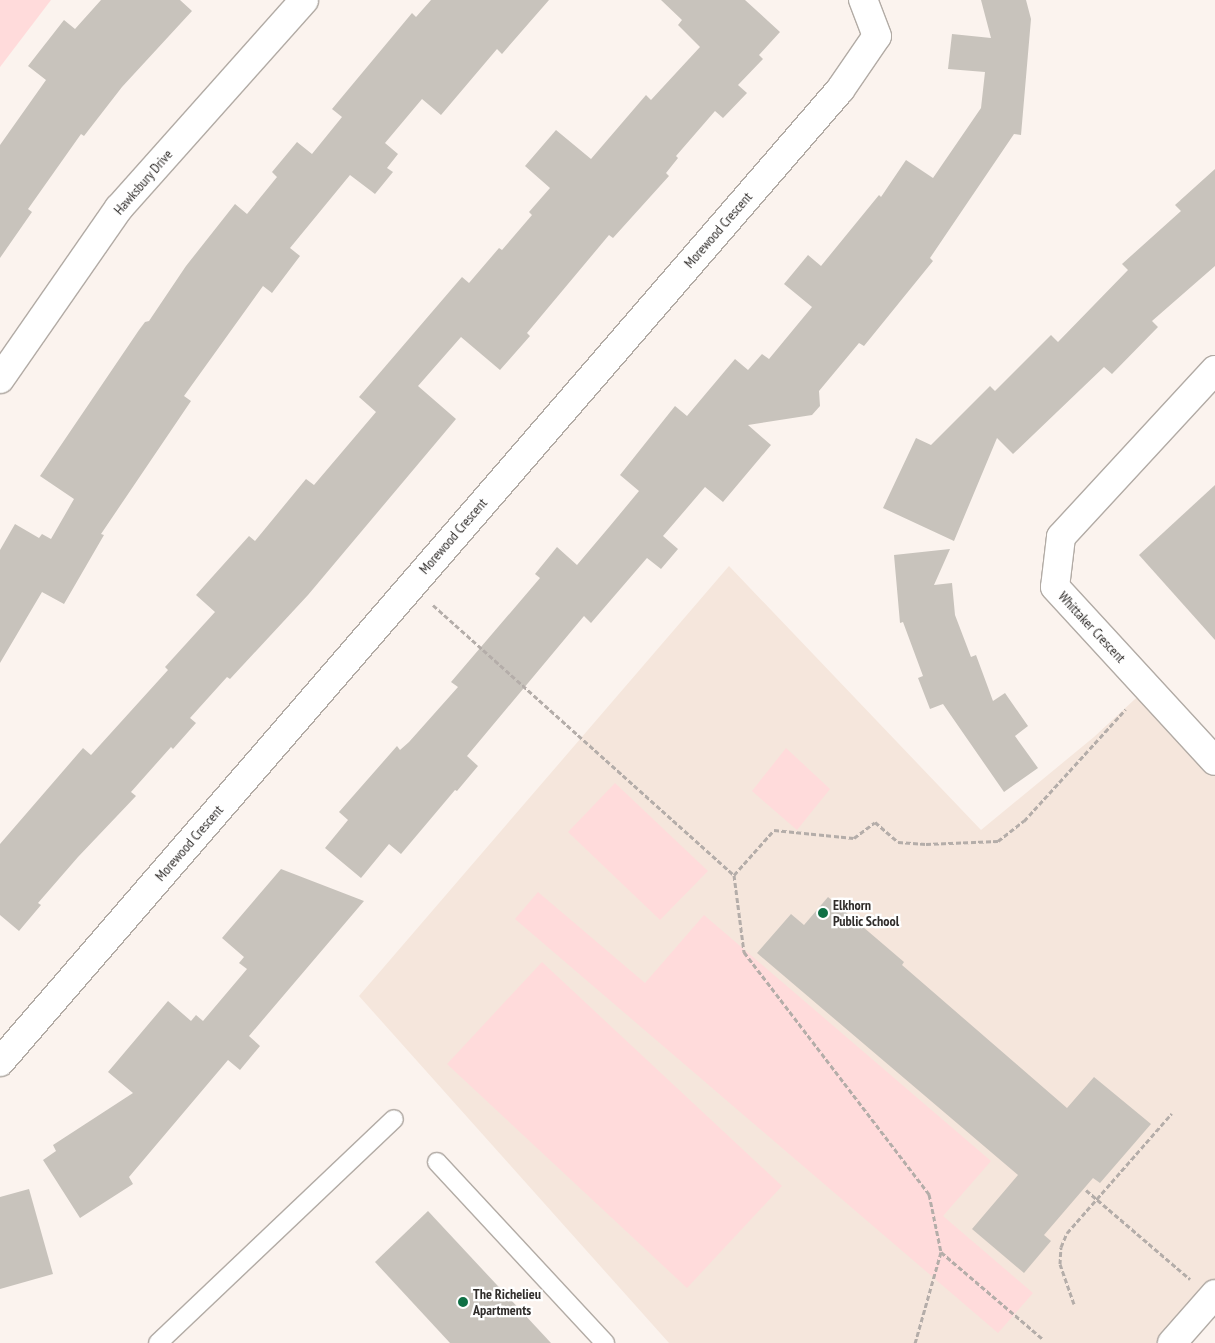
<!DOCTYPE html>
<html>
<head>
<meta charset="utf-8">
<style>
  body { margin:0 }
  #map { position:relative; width:1215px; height:1343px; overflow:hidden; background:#fbf3ee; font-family:"PT Sans Narrow",sans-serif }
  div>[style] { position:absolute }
  .built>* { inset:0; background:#f5e6dc }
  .green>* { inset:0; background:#ffdbdb }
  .building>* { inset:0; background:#c8c3bc }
  .path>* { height:3px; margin-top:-1.5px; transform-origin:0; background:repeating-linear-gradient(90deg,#b4ada9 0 5px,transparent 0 7.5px) }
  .roads { filter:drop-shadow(1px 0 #b2aba5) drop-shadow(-1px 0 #b2aba5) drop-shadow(0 1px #b2aba5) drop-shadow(0 -1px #b2aba5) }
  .lane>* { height:18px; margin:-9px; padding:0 9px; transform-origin:9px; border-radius:9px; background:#fff }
  .street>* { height:28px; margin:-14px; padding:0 14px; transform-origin:14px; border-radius:14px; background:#fff }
  .dots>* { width:14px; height:14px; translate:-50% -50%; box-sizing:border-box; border:2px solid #fff; border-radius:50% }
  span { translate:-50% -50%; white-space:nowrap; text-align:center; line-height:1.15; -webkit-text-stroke:4.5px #fff; paint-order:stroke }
  .street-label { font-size:14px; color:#302d2b }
  .poi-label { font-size:14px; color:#302d2b; font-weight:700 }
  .left { translate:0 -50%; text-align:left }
</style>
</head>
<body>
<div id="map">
  <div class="built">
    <div style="clip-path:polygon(729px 566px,981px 830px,1094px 737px,1148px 687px,1215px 761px,1215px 1294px,1172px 1343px,669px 1343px,359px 996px)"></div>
  </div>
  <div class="green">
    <div style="clip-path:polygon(0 0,51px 0,0 67px)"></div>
    <div style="clip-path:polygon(786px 748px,830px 789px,797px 830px,752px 791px)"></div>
    <div style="clip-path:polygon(615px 783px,708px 871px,660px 920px,568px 832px)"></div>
    <div style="clip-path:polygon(538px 892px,645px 983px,704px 915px,991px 1161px,943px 1216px,1033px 1293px,998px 1333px,515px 919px)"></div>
    <div style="clip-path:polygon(542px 962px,782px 1186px,687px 1288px,447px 1064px)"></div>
  </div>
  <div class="building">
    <div style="clip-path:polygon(101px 0,180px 0,192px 11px,122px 87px,84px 136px,81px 134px,28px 209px,32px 212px,0 258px,0 145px,46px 80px,28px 66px,64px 20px,75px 29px)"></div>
    <div style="clip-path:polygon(431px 0,549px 0,502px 54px,497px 49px,441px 115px,422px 99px,385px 143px,398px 154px,387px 168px,393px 172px,375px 194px,350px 175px,290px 248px,300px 256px,272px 293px,263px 286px,184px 396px,191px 401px,101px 534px,104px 535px,64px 604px,42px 592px,0 663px,0 550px,15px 524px,39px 538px,42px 534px,51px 539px,74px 499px,40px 476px,139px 330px,145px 322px,149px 321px,186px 266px,235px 204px,247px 214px,277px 177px,272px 172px,297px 142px,312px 154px,342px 117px,332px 109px,412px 13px,416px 17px)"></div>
    <div style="clip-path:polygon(661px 0,745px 0,780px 32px,759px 55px,763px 59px,738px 85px,747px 93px,723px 118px,715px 111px,676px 156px,678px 158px,666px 173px,669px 176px,613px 238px,609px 235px,527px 333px,530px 336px,500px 370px,461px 337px,418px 386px,456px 419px,308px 595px,230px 679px,227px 677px,190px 718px,196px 723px,173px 749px,171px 747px,131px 792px,136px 796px,78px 857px,38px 903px,41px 905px,19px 931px,0 915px,0 844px,83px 748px,91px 755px,168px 670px,165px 667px,215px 612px,196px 595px,249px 536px,255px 541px,306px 479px,314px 485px,376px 412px,359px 397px,462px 277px,469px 283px,499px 248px,502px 250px,532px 215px,529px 212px,550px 188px,525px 166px,556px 130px,591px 159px,646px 95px,651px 100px,700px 47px,678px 25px,682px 20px)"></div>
    <div style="clip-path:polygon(981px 0,1026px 0,1031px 19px,1021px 135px,1014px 134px,930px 258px,933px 261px,864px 346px,859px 343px,819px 391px,820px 406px,812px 415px,748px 425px,771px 445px,723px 502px,705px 487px,663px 536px,678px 549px,661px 569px,647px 558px,591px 623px,584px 616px,467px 756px,478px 766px,457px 791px,455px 790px,401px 854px,389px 844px,361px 878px,325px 848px,348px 820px,339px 812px,397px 746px,400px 750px,409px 742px,458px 687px,451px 682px,540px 578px,535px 574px,557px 547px,577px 565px,610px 526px,639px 491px,620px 475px,675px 406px,687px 416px,735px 359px,748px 370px,762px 354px,769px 359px,812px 307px,784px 284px,808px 255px,821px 266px,879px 195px,881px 197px,906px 160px,933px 178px,981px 108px,985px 72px,948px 69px,952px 34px,991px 38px)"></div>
    <div style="clip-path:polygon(1215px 169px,1215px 266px,1152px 321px,1158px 327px,1112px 374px,1104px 367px,1013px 454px,997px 438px,954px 541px,883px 508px,916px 438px,931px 445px,990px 386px,995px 391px,1051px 335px,1058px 342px,1128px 270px,1122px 264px,1181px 211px,1175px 205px)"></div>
    <div style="clip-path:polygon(1215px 485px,1215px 640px,1139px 555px)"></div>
    <div style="clip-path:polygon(950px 549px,934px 585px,952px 583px,955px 615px,971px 657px,976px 655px,993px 701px,1005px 693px,1028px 726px,1015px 736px,1038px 768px,1004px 792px,943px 704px,930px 709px,918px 678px,923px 676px,903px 622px,900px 623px,894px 555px)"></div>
    <div style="clip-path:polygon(281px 869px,364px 901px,249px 1036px,260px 1046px,240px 1070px,228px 1060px,129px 1177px,133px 1184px,80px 1218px,43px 1160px,56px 1151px,53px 1145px,133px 1093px,108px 1072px,168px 1001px,191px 1021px,196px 1015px,203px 1021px,247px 969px,239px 963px,244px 957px,222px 938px)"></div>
    <div style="clip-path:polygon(828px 897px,904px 962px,902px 965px,1067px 1108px,1094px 1077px,1151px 1124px,1100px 1183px,1093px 1178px,1044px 1235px,1051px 1241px,1024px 1273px,972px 1229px,1018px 1175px,757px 953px,791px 914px,804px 925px)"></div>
    <div style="clip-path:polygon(29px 1189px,53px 1274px,0 1289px,0 1197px)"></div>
    <div style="clip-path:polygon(428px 1211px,551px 1343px,450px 1343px,375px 1262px)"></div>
  </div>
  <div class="path">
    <div style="left:433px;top:605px;width:404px;rotate:41.9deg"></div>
    <div style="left:734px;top:875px;width:60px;rotate:-48.4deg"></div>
    <div style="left:774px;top:830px;width:80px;rotate:5.7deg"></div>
    <div style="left:854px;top:838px;width:26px;rotate:-37deg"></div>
    <div style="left:875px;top:822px;width:30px;rotate:41deg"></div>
    <div style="left:898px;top:842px;width:28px;rotate:4deg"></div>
    <div style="left:926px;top:844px;width:72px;rotate:-2.4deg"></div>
    <div style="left:998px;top:841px;width:33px;rotate:-38deg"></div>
    <div style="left:1024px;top:821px;width:151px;rotate:-47.7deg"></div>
    <div style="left:734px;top:875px;width:78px;rotate:82.6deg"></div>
    <div style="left:744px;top:952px;width:305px;rotate:52.6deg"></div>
    <div style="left:929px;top:1194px;width:59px;rotate:78.3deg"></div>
    <div style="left:941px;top:1252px;width:95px;rotate:105.9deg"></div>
    <div style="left:1086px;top:1190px;width:137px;rotate:40.6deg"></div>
    <div style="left:941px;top:1252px;width:134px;rotate:40.5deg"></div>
    <div style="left:1074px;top:1304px;width:42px;rotate:-109.3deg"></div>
    <div style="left:1060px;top:1264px;width:17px;rotate:-87deg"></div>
    <div style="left:1061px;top:1247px;width:15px;rotate:-67deg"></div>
    <div style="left:1067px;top:1233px;width:159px;rotate:-48.8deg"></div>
  </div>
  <div class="roads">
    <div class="lane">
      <div style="left:437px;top:1162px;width:247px;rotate:47.1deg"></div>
      <div style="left:158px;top:1343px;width:325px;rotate:-43.5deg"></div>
    </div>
    <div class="street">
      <div style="left:1215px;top:370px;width:227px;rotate:132.7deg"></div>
      <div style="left:1061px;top:537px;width:50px;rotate:96.8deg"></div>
      <div style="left:1055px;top:587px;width:236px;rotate:47.4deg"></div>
      <div style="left:0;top:379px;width:208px;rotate:-55.2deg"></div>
      <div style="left:119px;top:208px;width:278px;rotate:-48.3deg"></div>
      <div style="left:0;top:1062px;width:1285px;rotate:-49.17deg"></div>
      <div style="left:840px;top:90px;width:65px;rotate:-55.6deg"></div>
      <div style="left:877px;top:36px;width:39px;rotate:-111deg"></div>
      <div style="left:1172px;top:1343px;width:65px;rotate:-48.7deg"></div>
    </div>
  </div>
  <div class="dots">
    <div style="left:823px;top:913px;background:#0f7045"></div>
    <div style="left:463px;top:1302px;background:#0f7045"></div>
  </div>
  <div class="street-label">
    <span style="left:143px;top:182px;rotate:-49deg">Hawksbury Drive</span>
    <span style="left:718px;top:230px;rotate:-49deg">Morewood Crescent</span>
    <span style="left:453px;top:536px;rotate:-49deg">Morewood Crescent</span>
    <span style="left:1092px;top:627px;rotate:47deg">Whittaker Crescent</span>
    <span style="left:189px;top:843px;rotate:-49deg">Morewood Crescent</span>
  </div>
  <div class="poi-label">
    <span class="left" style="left:833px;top:913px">Elkhorn<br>Public School</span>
    <span class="left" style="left:473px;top:1302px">The Richelieu<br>Apartments</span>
  </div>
</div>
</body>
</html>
